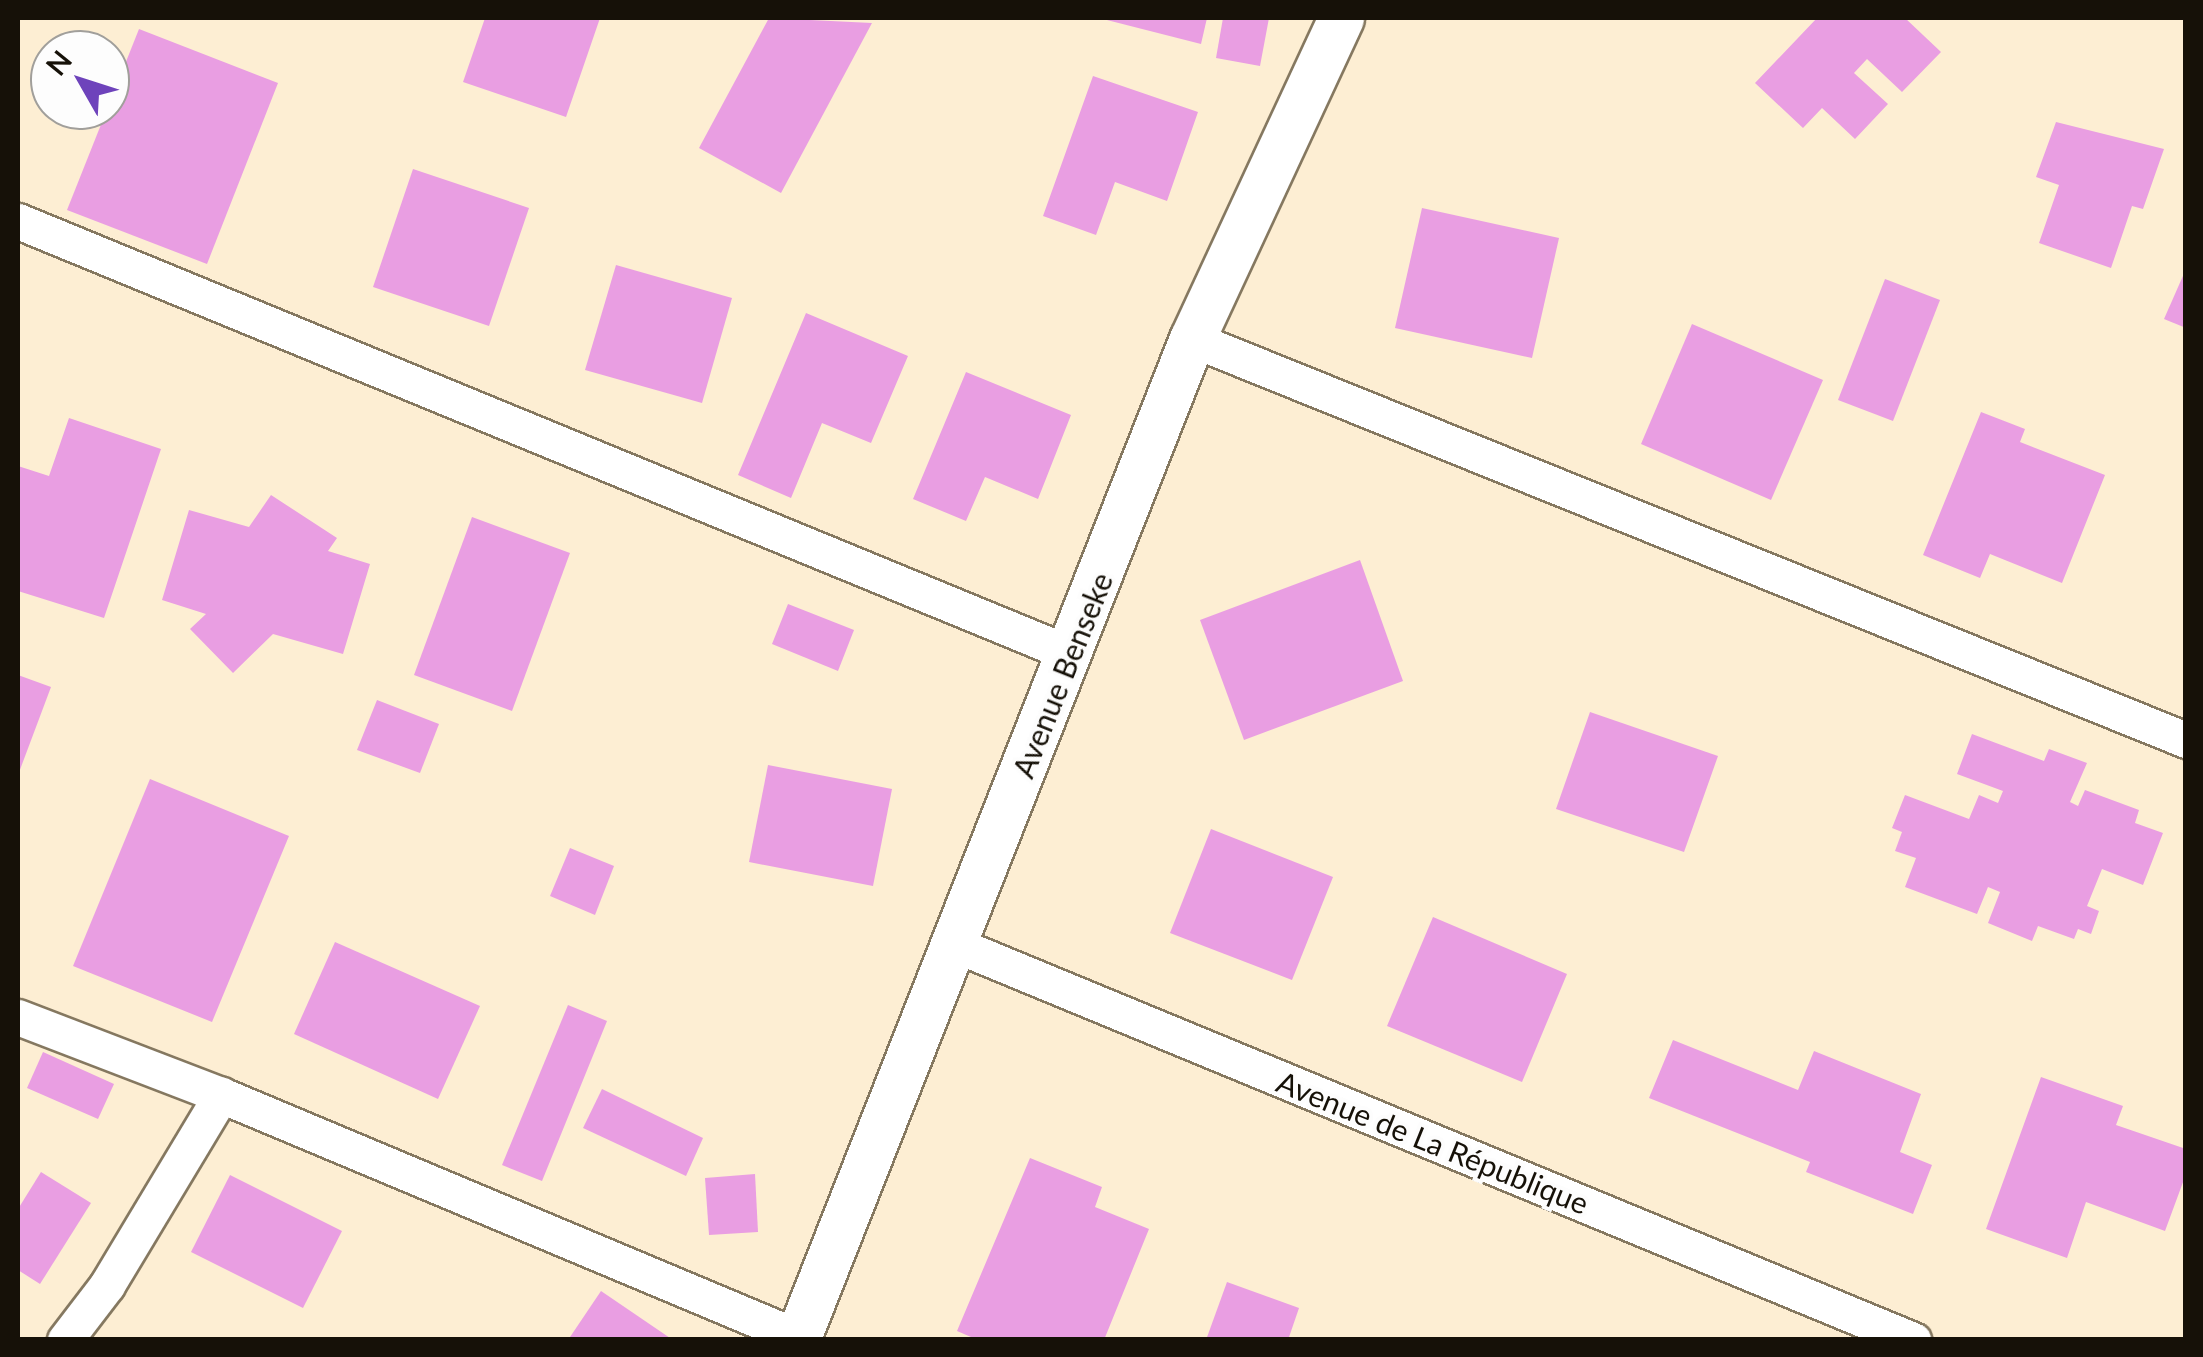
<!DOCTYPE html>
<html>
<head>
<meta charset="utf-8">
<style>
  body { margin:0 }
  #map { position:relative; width:2203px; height:1357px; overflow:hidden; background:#fdeed3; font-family:Lato,sans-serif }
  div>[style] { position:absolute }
  .building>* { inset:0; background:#e99ee2 }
  .roads { filter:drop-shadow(2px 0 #857860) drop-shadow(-2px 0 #857860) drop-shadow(0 2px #857860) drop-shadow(0 -2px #857860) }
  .minor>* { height:35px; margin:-17.5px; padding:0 17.5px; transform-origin:17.5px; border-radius:17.5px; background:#fff }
  .tertiary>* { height:45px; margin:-22.5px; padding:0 22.5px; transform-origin:22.5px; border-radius:22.5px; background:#fff }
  span { translate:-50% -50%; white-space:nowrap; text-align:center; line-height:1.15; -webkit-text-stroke:8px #fdfdfd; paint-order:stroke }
  .street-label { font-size:30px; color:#161108 }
  .frame { position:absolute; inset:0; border:20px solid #161108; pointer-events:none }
  .north { position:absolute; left:30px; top:30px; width:100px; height:100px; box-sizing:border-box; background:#fdfdfd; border:2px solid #a19f9b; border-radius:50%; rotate:309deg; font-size:28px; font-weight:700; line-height:40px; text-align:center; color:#161108 }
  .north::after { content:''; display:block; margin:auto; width:35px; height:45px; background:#6e43bb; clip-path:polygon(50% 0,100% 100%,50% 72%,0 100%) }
</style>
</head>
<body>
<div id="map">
  <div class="building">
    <div style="clip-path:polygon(485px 18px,600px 18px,566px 117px,463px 82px)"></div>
    <div style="clip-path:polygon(769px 18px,872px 23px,781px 193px,699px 148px)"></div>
    <div style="clip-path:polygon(1099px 18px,1207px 18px,1201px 44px)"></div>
    <div style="clip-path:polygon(1223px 18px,1269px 18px,1260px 66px,1216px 58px)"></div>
    <div style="clip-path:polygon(1817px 18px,1905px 18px,1941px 52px,1902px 92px,1867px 59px,1854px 73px,1888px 104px,1855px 139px,1822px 108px,1803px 128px,1755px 83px)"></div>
    <div style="clip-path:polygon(139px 29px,278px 83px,207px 264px,67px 210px)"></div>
    <div style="clip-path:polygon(1093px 76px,1198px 112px,1167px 201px,1115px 182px,1096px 235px,1043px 216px)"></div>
    <div style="clip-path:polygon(2056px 122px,2164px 149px,2143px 209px,2132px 206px,2111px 268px,2039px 243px,2059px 185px,2036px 177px)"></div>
    <div style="clip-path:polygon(413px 169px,529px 208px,489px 326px,373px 287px)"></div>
    <div style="clip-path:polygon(1422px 208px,1559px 238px,1532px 358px,1395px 328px)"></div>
    <div style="clip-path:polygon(616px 265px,732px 298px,702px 403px,585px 370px)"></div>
    <div style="clip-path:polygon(2186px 269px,2186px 328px,2164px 319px)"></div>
    <div style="clip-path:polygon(1885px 279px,1940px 300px,1893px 421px,1838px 400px)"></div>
    <div style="clip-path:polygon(806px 313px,908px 356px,871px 443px,822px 423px,791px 498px,738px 475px)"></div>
    <div style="clip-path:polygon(1692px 324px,1823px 380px,1771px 500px,1641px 444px)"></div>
    <div style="clip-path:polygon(966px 372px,1071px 415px,1038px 499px,985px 477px,966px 521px,913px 499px)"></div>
    <div style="clip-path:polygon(1981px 412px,2025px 429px,2020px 442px,2105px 475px,2062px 583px,1990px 554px,1980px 578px,1923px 555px)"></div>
    <div style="clip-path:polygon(69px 418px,161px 449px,104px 618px,18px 591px,18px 466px,49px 476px)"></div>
    <div style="clip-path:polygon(271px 495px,337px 538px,328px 551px,370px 564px,343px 654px,273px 634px,233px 673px,190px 629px,206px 614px,162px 600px,189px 510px,249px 527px)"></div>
    <div style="clip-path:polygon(472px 517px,570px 553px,512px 711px,414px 675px)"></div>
    <div style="clip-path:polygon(1360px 560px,1403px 681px,1244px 740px,1200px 620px)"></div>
    <div style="clip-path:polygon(788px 604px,854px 630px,838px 671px,772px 644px)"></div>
    <div style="clip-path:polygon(18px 675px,51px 687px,18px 775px)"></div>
    <div style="clip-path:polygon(377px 700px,439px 724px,420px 773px,357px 750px)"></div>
    <div style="clip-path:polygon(1590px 712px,1718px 756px,1684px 852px,1556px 809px)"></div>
    <div style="clip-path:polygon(1972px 734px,2044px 761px,2049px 749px,2087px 763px,2070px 802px,2078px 806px,2085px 790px,2139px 810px,2135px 823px,2163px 833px,2143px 885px,2102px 869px,2087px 906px,2099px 911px,2091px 934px,2078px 929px,2074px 939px,2038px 926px,2032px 941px,1988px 923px,2000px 892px,1988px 887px,1977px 914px,1905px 887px,1916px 858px,1895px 851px,1902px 832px,1892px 828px,1905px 795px,1969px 819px,1979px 795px,1998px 803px,2003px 791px,1957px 774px)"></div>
    <div style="clip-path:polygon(768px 765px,892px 789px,873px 886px,749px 862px)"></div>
    <div style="clip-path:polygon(150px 779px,289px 836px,212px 1022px,73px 966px)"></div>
    <div style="clip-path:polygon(1211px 829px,1333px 877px,1292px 980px,1170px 933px)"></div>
    <div style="clip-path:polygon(570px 848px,614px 866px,595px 915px,550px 896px)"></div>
    <div style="clip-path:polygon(1433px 917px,1567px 974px,1522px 1082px,1387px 1026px)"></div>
    <div style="clip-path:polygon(335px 942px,480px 1006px,438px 1099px,294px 1034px)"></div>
    <div style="clip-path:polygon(568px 1005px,607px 1021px,542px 1181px,502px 1165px)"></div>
    <div style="clip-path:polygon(1673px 1040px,1798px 1090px,1814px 1051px,1921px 1094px,1900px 1152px,1932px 1165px,1913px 1214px,1806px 1172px,1810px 1162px,1649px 1098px)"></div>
    <div style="clip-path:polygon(43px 1052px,114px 1084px,98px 1119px,27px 1088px)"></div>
    <div style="clip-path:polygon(2041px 1077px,2123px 1106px,2116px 1125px,2186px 1149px,2186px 1174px,2165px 1231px,2086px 1202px,2067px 1258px,1986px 1229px)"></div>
    <div style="clip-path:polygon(602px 1089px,703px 1138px,686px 1176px,583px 1128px)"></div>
    <div style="clip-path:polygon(1030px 1158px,1102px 1187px,1095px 1207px,1149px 1229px,1104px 1340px,978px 1340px,957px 1331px)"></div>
    <div style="clip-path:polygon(41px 1172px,91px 1203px,40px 1284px,18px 1270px,18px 1209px)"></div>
    <div style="clip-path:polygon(755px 1174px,758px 1232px,709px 1235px,705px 1178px)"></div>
    <div style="clip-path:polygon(230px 1175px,342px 1231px,303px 1308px,191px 1252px)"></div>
    <div style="clip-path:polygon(1227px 1282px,1299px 1308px,1288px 1340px,1206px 1340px)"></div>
    <div style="clip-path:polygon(601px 1291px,673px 1340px,568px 1340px)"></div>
  </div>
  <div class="roads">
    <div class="minor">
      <div style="left:18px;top:221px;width:1139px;rotate:22.35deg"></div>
      <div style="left:1192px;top:339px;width:1072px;rotate:21.97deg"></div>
      <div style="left:954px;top:944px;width:1038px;rotate:22.44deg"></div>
      <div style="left:18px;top:1017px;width:217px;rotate:21deg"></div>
      <div style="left:221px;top:1095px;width:626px;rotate:22.75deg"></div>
      <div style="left:65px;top:1340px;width:69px;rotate:-52.6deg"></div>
      <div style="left:107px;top:1285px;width:222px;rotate:-59deg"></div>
    </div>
    <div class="tertiary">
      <div style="left:797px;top:1340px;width:1076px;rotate:-68.47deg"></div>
      <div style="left:1192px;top:339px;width:354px;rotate:-65.1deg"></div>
    </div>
  </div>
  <div class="street-label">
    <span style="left:1062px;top:675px;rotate:-68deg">Avenue Benseke</span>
    <span style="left:1433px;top:1142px;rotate:22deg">Avenue de La République</span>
  </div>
  <div class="frame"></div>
  <div class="north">N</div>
</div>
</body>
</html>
